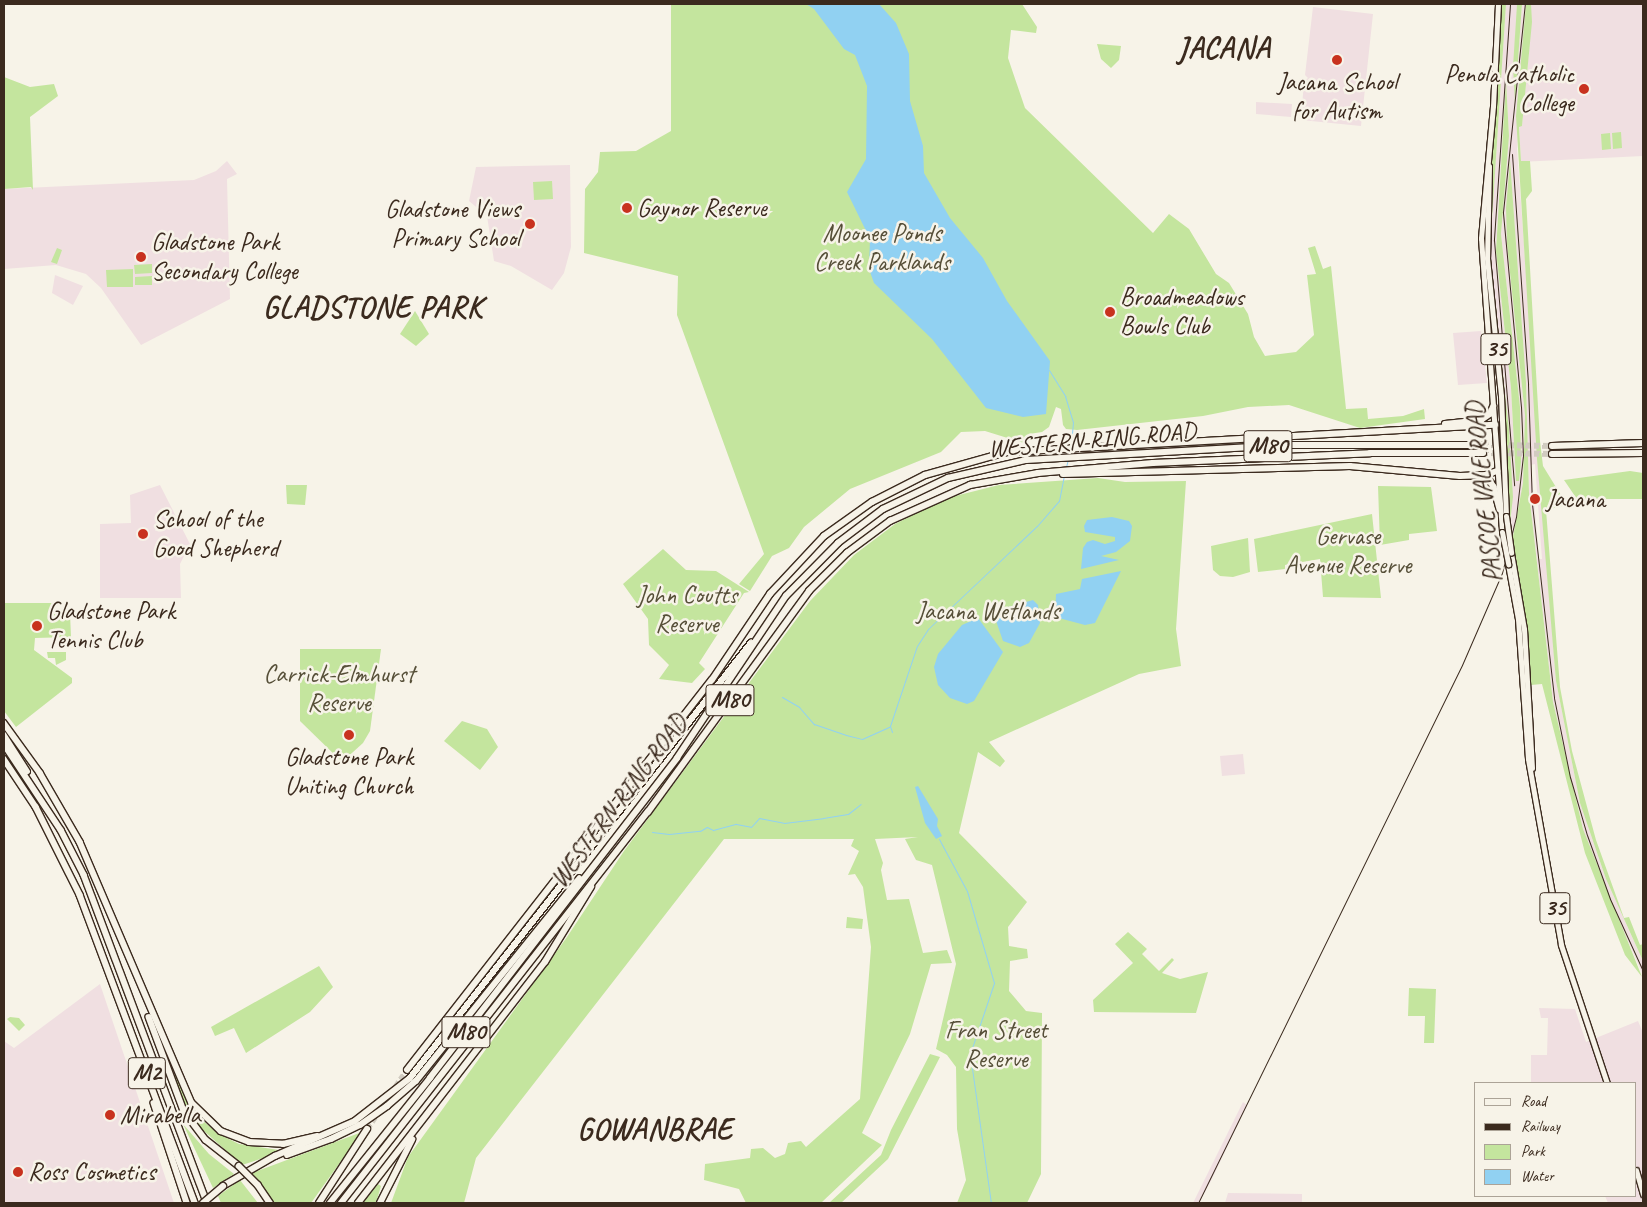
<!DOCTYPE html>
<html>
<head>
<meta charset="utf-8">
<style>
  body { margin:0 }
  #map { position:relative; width:1647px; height:1207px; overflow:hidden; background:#f7f3e8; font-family:Caveat,sans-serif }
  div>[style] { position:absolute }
  .built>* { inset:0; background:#f0dfe1 }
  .green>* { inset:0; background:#c4e59e }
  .water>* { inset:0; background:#91d1f2 }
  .stream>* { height:1px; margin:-0.5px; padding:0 0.5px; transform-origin:0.5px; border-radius:0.5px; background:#91d1f2 }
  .highway-tunnel>* { height:5.5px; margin-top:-2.75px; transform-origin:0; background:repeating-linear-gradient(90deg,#d1cbc0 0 5.5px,transparent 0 8.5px) }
  .roads { filter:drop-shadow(1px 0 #3b2a1e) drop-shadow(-1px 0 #3b2a1e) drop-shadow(0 1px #3b2a1e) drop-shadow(0 -1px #3b2a1e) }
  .major>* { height:5px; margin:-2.5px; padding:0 2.5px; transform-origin:2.5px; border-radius:2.5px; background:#f7f3e8 }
  .highway>* { height:5.5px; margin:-2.75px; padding:0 2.75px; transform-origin:2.75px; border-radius:2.75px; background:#f7f3e8 }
  .rail>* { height:1px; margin:-0.5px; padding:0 0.5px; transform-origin:0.5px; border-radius:0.5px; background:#3b2a1e }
  .bridges { filter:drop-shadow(1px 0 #3b2a1e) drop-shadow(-1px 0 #3b2a1e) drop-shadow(0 1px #3b2a1e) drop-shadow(0 -1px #3b2a1e) }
  .major-bridge>* { height:5px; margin:-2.5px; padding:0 2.5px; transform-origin:2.5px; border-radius:2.5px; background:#f7f3e8 }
  .highway-bridge>* { height:5.5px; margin:-2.75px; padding:0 2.75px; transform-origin:2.75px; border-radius:2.75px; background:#f7f3e8 }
  .dots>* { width:14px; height:14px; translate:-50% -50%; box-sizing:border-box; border:2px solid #f7f3e8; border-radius:50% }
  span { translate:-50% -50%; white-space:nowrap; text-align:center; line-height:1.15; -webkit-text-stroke:5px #f7f3e8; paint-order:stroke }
  .shield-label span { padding:1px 4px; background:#f7f3e8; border:1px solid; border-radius:4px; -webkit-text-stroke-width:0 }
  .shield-label { font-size:24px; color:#3b2a1e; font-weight:700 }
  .poi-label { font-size:25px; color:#3b2a1e }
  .right { translate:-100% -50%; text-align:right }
  .left { translate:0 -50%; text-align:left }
  .park-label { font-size:25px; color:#564f38 }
  .street-label { font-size:25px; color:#3b2a1e }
  .district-label { font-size:30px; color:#3b2a1e; font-weight:700; letter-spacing:1px }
  .frame { position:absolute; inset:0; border:5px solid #3b2a1e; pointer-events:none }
  .legend { position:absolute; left:1474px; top:1082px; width:162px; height:115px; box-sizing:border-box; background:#f7f3e8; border:1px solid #aca397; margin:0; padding:6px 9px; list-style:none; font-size:15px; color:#3b2a1e }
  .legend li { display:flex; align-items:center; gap:10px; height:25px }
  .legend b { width:25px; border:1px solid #aca397 }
</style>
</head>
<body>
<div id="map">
  <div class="built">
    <div style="clip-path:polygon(evenodd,1506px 4px,1517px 4px,1515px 101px,1522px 4px,1526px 4px,1517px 149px,1556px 681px,1580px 803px,1606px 879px,1643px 961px,1643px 975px,1605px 890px,1583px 829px,1553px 702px,1529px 493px,1526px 382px,1510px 163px,1507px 244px,1525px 415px,1523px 483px,1512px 542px,1509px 430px,1490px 250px,1506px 4px,1506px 82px,1509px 136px,1501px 234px,1520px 407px,1521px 462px,1516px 481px,1511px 388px,1496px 251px,1506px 82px,1506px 4px,1535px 464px,1542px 559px,1539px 559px,1531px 465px,1535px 464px)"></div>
    <div style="clip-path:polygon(1531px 4px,1643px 4px,1643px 156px,1521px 162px,1519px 126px,1522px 126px,1529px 51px)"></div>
    <div style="clip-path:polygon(1313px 7px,1373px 14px,1361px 126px,1301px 120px,1304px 81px,1308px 78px,1305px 75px)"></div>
    <div style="clip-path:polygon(1256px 102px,1292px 104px,1291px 117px,1256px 114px)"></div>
    <div style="clip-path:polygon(227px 161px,237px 174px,227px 179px,230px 299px,141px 345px,101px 288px,86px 274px,56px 265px,4px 269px,4px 189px,194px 180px,216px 171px)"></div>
    <div style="clip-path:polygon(570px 165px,571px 247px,564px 273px,552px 290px,511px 266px,494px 261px,487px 216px,469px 201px,476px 167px)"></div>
    <div style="clip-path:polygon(55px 275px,83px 286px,73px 305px,52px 293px)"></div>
    <div style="clip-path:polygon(1481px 331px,1487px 383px,1458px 385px,1453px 333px)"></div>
    <div style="clip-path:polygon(160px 485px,190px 544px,180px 564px,181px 598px,100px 598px,100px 524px,131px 523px,130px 495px)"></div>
    <div style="clip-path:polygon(1243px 754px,1245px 774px,1222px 776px,1220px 756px)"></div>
    <div style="clip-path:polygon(100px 984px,174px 1203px,4px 1203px,4px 1041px,14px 1048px)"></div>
    <div style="clip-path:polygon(1539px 1008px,1575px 1009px,1586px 1042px,1638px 1021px,1643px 1033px,1643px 1203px,1608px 1203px,1605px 1196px,1636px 1196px,1636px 1083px,1531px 1083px,1531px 1055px,1547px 1055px,1548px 1018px,1541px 1018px)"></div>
    <div style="clip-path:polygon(1243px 1102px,1247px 1105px,1211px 1181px,1199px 1203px,1193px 1203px)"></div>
    <div style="clip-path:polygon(1228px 1193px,1302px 1194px,1302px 1203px,1225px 1203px)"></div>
  </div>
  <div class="green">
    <div style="clip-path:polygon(671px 4px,1022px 4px,1037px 27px,1036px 33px,1011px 30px,1008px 58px,1025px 108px,1153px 233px,1169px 214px,1189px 229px,1216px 274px,1229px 283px,1248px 314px,1254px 337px,1265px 356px,1296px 352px,1314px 335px,1307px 275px,1316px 274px,1308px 248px,1315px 246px,1323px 269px,1331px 266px,1346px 409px,1367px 408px,1368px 419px,1403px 416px,1424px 409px,1425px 419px,1360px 428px,1289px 405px,1248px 407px,1203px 416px,1077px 430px,1066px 429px,1063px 425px,1061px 409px,1056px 407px,1049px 427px,1042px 432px,1029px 434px,1027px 444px,985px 431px,961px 432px,941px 452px,850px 489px,804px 527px,789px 548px,772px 556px,750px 591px,739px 584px,764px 554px,677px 315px,678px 276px,584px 253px,585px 189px,598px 172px,600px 152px,636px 151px,671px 131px)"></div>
    <div style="clip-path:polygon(1502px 4px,1506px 4px,1490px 250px,1509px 430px,1513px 497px,1510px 523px,1505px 419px,1489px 261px,1488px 222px)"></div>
    <div style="clip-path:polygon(1517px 4px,1522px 4px,1515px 103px,1513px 67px)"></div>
    <div style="clip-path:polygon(1526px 4px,1531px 4px,1532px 22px,1522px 126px,1519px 127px,1521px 161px,1530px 161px,1532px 191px,1526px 199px,1540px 441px,1543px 466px,1567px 505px,1546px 510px,1560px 687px,1572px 751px,1596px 840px,1624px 918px,1629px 917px,1640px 945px,1643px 944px,1643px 961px,1606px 879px,1580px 803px,1556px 681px,1537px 459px,1516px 116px)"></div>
    <div style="clip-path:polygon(1097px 44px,1121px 46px,1119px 60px,1111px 68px,1101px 59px)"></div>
    <div style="clip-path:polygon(4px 77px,30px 87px,54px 84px,58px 96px,30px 117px,33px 190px,31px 187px,4px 189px)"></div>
    <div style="clip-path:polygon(1506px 81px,1509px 136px,1501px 234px,1520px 407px,1521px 462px,1519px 481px,1516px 481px,1511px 388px,1496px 251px)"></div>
    <div style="clip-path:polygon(1621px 132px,1622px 148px,1613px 149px,1612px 133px)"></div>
    <div style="clip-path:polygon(1610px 133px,1611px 149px,1602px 150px,1601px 134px)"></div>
    <div style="clip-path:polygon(1510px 160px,1526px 382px,1529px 493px,1553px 702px,1583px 829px,1642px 977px,1625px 955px,1585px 853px,1542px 684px,1531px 685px,1525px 613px,1512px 542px,1523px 483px,1525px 415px,1507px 244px,1506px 208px)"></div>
    <div style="clip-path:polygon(552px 181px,553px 199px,534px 200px,533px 182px)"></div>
    <div style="clip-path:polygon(57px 248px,62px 250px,57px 264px,51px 262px)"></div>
    <div style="clip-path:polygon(152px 264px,152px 273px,135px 274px,134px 265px)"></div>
    <div style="clip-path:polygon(133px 269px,133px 287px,107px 287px,106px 270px)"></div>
    <div style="clip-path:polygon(152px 276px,152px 285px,135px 285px,135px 277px)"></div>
    <div style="clip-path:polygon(415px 311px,429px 334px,416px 346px,400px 334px)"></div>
    <div style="clip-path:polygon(1630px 471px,1643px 473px,1643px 499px,1585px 499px,1579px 502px,1564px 480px)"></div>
    <div style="clip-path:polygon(1098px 478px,1125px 482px,1186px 481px,1176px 629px,1181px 666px,1139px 674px,989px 742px,1005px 761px,1000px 767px,978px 752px,959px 833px,1027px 902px,1008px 927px,1009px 946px,1027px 949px,1028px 958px,1010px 961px,1009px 991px,1026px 1011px,1042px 1013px,1041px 1174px,1027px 1203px,957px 1203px,966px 1180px,957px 1129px,956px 1067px,947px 1055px,936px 1049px,956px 964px,932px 865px,916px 860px,905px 839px,918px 837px,875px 839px,883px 863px,881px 870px,887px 900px,909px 899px,923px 953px,947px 950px,952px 963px,931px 964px,910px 1034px,862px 1133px,882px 1145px,822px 1202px,746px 1203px,739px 1189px,704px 1180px,705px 1164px,750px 1158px,751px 1149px,763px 1148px,775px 1158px,785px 1154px,788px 1143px,801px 1141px,806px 1147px,860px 1099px,871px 947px,863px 887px,855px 874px,848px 875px,859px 851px,851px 846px,854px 839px,724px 839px,476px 1158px,464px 1203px,391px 1203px,408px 1157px,567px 937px,624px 851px,810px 601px,854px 555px,895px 524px,947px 498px,999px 485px)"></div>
    <div style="clip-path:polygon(286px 485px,307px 485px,305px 505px,287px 504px)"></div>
    <div style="clip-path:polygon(1378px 486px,1431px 487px,1437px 531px,1409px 534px,1409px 540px,1380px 545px)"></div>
    <div style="clip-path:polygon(1372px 514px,1381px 598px,1323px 597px,1320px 559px,1285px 565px,1285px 569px,1258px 572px,1254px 539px)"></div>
    <div style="clip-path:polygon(1248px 538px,1250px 572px,1233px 577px,1220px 576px,1213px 570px,1211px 546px)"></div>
    <div style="clip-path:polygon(663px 549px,686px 570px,716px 571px,749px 592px,744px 593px,699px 663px,705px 669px,692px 683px,659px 679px,669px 665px,649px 645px,648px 619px,623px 584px)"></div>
    <div style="clip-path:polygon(4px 603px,52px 603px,52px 614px,70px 613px,71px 637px,35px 638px,34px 650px,72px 678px,72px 683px,16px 727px,4px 711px)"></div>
    <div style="clip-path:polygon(300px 649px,381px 649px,370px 731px,363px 743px,342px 762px,300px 721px)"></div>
    <div style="clip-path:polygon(47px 652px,66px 652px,66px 660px,56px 665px,55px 658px,48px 658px)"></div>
    <div style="clip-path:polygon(462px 721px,487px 729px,498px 747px,480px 770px,444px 741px)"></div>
    <div style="clip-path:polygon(847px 917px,863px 919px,862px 929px,846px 928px)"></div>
    <div style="clip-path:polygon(1128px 932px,1147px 949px,1142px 954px,1159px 971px,1172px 958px,1174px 960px,1162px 973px,1180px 979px,1208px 972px,1196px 1013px,1094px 1012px,1093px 1000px,1133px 963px,1115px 944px)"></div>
    <div style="clip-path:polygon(319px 966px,333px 987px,310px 1012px,246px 1053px,234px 1028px,215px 1036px,211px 1027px)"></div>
    <div style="clip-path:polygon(1409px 988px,1436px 989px,1434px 1043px,1424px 1043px,1425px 1016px,1408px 1016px)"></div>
    <div style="clip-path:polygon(10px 1017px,19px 1018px,25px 1025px,19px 1031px,7px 1019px)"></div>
    <div style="clip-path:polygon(930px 1054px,940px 1057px,888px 1159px,841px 1203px,829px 1203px,881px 1155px,891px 1130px)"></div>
    <div style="clip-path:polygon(176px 1074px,198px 1117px,219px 1134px,239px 1144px,285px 1151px,242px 1165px,194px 1122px,178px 1090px,173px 1075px)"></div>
    <div style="clip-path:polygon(183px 1124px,209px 1154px,234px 1174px,213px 1188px)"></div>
    <div style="clip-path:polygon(362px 1132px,311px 1203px,273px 1203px,252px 1173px)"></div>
    <div style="clip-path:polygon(240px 1180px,258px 1203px,221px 1203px,218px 1196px)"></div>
    <div style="clip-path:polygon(378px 1184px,381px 1186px,376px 1203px,363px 1203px)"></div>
  </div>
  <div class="water">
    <div style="clip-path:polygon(806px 4px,879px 4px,896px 23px,909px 54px,910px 101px,923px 146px,924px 173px,950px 218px,983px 258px,1007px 301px,1050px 361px,1046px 414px,1023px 417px,986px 408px,932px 339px,874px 283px,869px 269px,870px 239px,847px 192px,866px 159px,867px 86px,855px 55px,844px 49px,814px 9px)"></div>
    <div style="clip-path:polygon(1112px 517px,1129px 521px,1132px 526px,1130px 541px,1116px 552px,1101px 556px,1119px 560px,1081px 569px,1083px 548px,1087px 542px,1093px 540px,1105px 544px,1115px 541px,1115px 537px,1085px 532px,1084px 526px,1087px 520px)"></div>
    <div style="clip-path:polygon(1121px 571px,1095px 623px,1085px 625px,1055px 617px,1056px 594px,1080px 589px,1082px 579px)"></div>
    <div style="clip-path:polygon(1033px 600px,1038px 605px,1040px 623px,1029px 643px,1020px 647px,1003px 641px,994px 615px,998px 610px)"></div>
    <div style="clip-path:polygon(978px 618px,1003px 652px,974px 701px,967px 704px,950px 698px,938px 685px,934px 667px,938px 654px,962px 625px)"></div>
    <div style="clip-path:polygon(918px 786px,938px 819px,937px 826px,942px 836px,936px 839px,925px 823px,915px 787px)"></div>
  </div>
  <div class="stream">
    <div style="left:1049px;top:370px;width:31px;rotate:58deg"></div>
    <div style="left:1065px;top:396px;width:27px;rotate:73deg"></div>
    <div style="left:1073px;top:422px;width:23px;rotate:95deg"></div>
    <div style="left:1066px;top:467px;width:8px;rotate:-76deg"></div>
    <div style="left:782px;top:697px;width:20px;rotate:30deg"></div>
    <div style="left:799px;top:707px;width:23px;rotate:49deg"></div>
    <div style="left:814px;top:724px;width:34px;rotate:19deg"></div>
    <div style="left:846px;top:735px;width:16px;rotate:14deg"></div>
    <div style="left:862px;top:739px;width:30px;rotate:-24deg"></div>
    <div style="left:892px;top:732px;width:6px;rotate:-108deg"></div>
    <div style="left:890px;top:726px;width:84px;rotate:-71.4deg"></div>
    <div style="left:917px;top:646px;width:20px;rotate:-57deg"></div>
    <div style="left:928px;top:629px;width:150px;rotate:-43.4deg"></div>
    <div style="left:1037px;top:526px;width:33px;rotate:-49deg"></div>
    <div style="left:1059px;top:501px;width:25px;rotate:-79deg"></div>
    <div style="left:652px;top:832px;width:17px;rotate:7deg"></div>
    <div style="left:669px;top:834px;width:31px;rotate:-6deg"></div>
    <div style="left:700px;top:831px;width:8px;rotate:-30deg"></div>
    <div style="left:707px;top:827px;width:7px;rotate:27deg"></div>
    <div style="left:713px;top:830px;width:24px;rotate:-15deg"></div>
    <div style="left:736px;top:824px;width:15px;rotate:11deg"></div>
    <div style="left:751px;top:827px;width:12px;rotate:-48deg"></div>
    <div style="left:759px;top:818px;width:25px;rotate:11deg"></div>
    <div style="left:784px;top:823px;width:39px;rotate:-7deg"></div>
    <div style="left:823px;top:818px;width:25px;rotate:-9deg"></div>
    <div style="left:848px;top:814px;width:16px;rotate:-38deg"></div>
    <div style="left:939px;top:839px;width:59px;rotate:61.7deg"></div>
    <div style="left:967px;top:891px;width:96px;rotate:73.6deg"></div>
    <div style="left:994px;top:983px;width:75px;rotate:108.7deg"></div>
    <div style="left:970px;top:1054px;width:150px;rotate:82deg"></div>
  </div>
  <div class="highway-tunnel">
    <div style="left:1483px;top:445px;width:69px;rotate:0.8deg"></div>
    <div style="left:1483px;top:453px;width:69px;rotate:0.8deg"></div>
    <div style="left:367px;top:1129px;width:71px;rotate:-55.9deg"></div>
  </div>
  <div class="roads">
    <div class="major">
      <div style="left:1498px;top:4px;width:102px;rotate:92.8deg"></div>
      <div style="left:1493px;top:106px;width:133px;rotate:95.2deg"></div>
      <div style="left:1481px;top:238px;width:295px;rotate:85.9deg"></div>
      <div style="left:1489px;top:166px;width:92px;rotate:91.2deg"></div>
      <div style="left:1487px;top:258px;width:139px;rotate:84.2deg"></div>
      <div style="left:1501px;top:396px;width:120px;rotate:87.6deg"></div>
      <div style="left:1511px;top:553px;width:77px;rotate:80.3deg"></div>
      <div style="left:1524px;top:629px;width:139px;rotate:86.7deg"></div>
      <div style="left:1508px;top:564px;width:56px;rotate:79.7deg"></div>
      <div style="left:1518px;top:619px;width:140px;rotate:85.9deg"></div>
      <div style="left:1528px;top:759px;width:189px;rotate:79.9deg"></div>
      <div style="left:1561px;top:945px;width:145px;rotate:71.6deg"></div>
      <div style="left:1636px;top:1170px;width:25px;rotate:74deg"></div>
    </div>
    <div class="highway">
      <div style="left:1445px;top:424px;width:36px;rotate:-6deg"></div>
      <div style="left:1481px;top:420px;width:11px;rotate:-34deg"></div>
      <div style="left:1490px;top:414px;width:8px;rotate:-67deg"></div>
      <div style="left:1552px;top:446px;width:91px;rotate:-1.9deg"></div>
      <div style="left:1552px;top:454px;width:91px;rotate:-0.6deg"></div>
      <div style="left:1063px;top:474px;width:287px;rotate:-1.6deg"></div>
      <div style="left:1350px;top:466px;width:110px;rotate:5.2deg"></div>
      <div style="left:1460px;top:476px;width:26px;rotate:-2deg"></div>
      <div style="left:1486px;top:475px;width:12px;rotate:-20deg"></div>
      <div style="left:1486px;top:475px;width:14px;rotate:56deg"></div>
      <div style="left:1494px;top:487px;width:23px;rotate:75deg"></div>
      <div style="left:4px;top:723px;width:62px;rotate:54.2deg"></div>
      <div style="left:40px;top:773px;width:80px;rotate:59.9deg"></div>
      <div style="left:80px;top:842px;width:284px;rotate:66.8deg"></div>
      <div style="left:192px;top:1103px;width:40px;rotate:44deg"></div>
      <div style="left:221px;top:1131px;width:30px;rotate:21deg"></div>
      <div style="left:249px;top:1142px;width:34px;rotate:3deg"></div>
      <div style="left:283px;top:1144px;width:35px;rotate:-13deg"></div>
      <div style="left:4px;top:735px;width:43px;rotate:57.4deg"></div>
      <div style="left:4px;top:744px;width:103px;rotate:56.5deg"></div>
      <div style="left:61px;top:830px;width:51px;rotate:62.9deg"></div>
      <div style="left:84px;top:875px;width:350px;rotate:69.4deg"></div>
      <div style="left:4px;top:759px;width:58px;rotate:56.3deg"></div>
      <div style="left:36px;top:807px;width:98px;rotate:63.4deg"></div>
      <div style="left:80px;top:895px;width:329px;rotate:69.5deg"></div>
      <div style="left:149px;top:1017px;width:100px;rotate:69.6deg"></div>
      <div style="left:184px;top:1111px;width:36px;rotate:53deg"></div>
      <div style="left:206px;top:1140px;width:42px;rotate:38.2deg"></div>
      <div style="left:407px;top:1070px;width:495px;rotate:-52deg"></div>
      <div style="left:712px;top:680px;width:104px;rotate:-56deg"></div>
      <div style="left:770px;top:594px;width:79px;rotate:-47deg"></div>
      <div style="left:824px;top:536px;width:59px;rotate:-35.3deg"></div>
      <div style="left:872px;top:502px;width:59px;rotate:-27deg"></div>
      <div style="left:925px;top:475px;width:85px;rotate:-15.7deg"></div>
      <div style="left:1007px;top:452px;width:489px;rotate:-3.2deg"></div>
      <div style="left:154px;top:1103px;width:105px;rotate:71.7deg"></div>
      <div style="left:287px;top:1155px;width:47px;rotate:-20deg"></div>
      <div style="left:331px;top:1139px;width:32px;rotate:-26deg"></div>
      <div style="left:360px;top:1125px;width:33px;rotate:-35deg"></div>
      <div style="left:387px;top:1106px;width:38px;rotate:-41deg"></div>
      <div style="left:416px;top:1081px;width:260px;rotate:-51.1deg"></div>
      <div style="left:223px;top:1186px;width:60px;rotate:-30deg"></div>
      <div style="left:275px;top:1156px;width:87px;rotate:-23.6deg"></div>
      <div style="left:355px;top:1121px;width:70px;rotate:-38deg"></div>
      <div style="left:410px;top:1078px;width:553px;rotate:-51.91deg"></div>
      <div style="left:319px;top:1203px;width:88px;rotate:-57deg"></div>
      <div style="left:330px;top:1203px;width:160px;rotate:-51.3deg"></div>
      <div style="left:430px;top:1078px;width:404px;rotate:-52.3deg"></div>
      <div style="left:677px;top:758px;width:195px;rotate:-56.1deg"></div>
      <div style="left:786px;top:596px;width:74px;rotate:-45.5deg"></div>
      <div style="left:838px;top:543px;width:56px;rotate:-37.1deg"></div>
      <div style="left:883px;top:509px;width:72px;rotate:-25.5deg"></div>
      <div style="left:948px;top:478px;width:80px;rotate:-13deg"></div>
      <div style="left:1026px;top:460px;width:260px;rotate:-3.3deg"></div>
      <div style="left:1286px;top:445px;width:197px"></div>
      <div style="left:341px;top:1203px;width:497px;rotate:-51.9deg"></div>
      <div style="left:648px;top:812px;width:273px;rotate:-53.9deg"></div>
      <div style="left:809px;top:591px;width:54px;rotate:-45deg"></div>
      <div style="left:847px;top:553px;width:54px;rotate:-36.7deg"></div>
      <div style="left:890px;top:521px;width:88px;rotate:-24.2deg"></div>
      <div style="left:970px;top:485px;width:69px;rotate:-10deg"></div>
      <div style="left:1038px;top:473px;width:115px;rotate:-5deg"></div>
      <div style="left:1153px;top:463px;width:217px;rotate:-2.6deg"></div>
      <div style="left:1370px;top:453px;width:113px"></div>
      <div style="left:358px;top:1203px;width:305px;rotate:-52.2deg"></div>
      <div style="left:545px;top:962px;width:88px;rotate:-58.5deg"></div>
      <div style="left:380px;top:1203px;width:71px;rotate:-63.1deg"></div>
    </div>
  </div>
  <div class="rail">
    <div style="left:1510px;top:4px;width:237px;rotate:93.9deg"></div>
    <div style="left:1494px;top:240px;width:246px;rotate:85.3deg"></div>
    <div style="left:1512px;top:154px;width:231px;rotate:86deg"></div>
    <div style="left:1528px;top:384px;width:120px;rotate:88.1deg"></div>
    <div style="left:1532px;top:504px;width:195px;rotate:83.5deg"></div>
    <div style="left:1554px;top:698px;width:81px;rotate:78.6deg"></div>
    <div style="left:1570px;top:777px;width:60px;rotate:73.7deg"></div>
    <div style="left:1587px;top:835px;width:68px;rotate:70.2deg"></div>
    <div style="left:1610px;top:899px;width:79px;rotate:65.4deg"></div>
    <div style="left:1198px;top:1203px;width:599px;rotate:-63.86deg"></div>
    <div style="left:1462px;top:665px;width:100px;rotate:-66.5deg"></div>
    <div style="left:1502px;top:573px;width:58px;rotate:-76deg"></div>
    <div style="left:1516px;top:517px;width:61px;rotate:-83.5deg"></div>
    <div style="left:1523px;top:456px;width:49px;rotate:-92.3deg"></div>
    <div style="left:1521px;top:407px;width:196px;rotate:-95.3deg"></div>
    <div style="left:1503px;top:212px;width:209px;rotate:-84deg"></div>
  </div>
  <div class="bridges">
    <div class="major-bridge">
      <div style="left:1506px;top:516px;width:37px;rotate:82deg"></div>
      <div style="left:1502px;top:532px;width:33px;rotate:79deg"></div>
    </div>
    <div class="highway-bridge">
      <div style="left:239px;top:1166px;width:27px;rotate:45deg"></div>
      <div style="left:258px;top:1185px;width:22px;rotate:56deg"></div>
      <div style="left:203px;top:1203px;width:26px;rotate:-40deg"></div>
    </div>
  </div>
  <div class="dots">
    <div style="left:1337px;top:60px;background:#c8321e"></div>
    <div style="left:1584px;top:89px;background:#c8321e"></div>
    <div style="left:627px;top:208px;background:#c8321e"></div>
    <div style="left:530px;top:224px;background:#c8321e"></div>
    <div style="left:141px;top:257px;background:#c8321e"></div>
    <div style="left:1110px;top:312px;background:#c8321e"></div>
    <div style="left:1535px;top:499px;background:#c8321e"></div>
    <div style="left:143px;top:534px;background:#c8321e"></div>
    <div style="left:37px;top:626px;background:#c8321e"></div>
    <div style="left:349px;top:735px;background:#c8321e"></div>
    <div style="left:110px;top:1115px;background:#c8321e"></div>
    <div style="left:18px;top:1172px;background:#c8321e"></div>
  </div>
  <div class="shield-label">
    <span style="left:1496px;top:349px">35</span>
    <span style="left:1268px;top:446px">M80</span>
    <span style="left:730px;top:700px">M80</span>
    <span style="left:1555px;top:908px">35</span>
    <span style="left:466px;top:1032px">M80</span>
    <span style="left:147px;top:1073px">M2</span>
  </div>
  <div class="poi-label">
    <span class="right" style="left:1574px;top:89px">Penola Catholic<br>College</span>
    <span style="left:1337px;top:97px">Jacana School<br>for Autism</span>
    <span class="left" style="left:637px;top:208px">Gaynor Reserve</span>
    <span class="right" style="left:520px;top:224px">Gladstone Views<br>Primary School</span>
    <span class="left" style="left:151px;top:257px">Gladstone Park<br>Secondary College</span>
    <span class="left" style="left:1120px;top:312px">Broadmeadows<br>Bowls Club</span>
    <span class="left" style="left:1546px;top:499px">Jacana</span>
    <span class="left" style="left:153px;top:534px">School of the<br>Good Shepherd</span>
    <span class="left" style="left:47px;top:626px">Gladstone Park<br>Tennis Club</span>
    <span style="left:349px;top:772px">Gladstone Park<br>Uniting Church</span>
    <span class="left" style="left:120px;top:1115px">Mirabella</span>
    <span class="left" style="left:28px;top:1172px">Ross Cosmetics</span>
  </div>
  <div class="park-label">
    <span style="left:882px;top:248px">Moonee Ponds<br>Creek Parklands</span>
    <span style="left:1348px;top:551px">Gervase<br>Avenue Reserve</span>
    <span style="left:687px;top:610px">John Coutts<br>Reserve</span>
    <span style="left:988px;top:611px">Jacana Wetlands</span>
    <span style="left:339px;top:689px">Carrick-Elmhurst<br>Reserve</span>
    <span style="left:996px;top:1045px">Fran Street<br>Reserve</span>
  </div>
  <div class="street-label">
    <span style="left:1092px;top:440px;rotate:-5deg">WESTERN RING ROAD</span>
    <span style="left:1484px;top:492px;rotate:-96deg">PASCOE VALE ROAD</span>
    <span style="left:619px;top:801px;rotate:-53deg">WESTERN RING ROAD</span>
  </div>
  <div class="district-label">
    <span style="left:1224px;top:48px">JACANA</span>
    <span style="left:373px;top:307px">GLADSTONE PARK</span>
    <span style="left:655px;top:1129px">GOWANBRAE</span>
  </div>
  <div class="frame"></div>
  <ul class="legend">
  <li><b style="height:6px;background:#f7f3e8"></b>Road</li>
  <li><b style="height:6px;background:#3b2a1e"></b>Railway</li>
  <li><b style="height:14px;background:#c4e59e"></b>Park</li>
  <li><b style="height:14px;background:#91d1f2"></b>Water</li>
  </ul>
</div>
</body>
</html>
